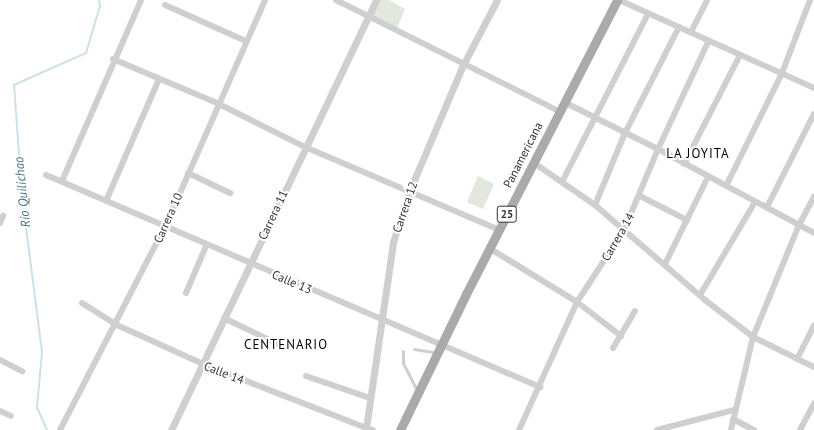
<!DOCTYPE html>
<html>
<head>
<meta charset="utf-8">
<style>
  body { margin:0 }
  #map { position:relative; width:814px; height:430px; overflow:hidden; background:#fff; font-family:"PT Sans",sans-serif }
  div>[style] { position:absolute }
  .green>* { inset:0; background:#e2e8dd }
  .stream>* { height:2px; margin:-1px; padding:0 1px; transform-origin:1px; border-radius:1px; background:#cfdfe8 }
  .service>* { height:3px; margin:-1.5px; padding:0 1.5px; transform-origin:1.5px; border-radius:1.5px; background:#cfcfcf }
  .minor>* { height:6px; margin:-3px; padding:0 3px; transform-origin:3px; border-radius:3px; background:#cfcfcf }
  .tertiary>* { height:7px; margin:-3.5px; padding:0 3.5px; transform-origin:3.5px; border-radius:3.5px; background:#cfcfcf }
  .primary>* { height:9px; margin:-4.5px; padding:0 4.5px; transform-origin:4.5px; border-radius:4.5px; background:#aaa }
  span { translate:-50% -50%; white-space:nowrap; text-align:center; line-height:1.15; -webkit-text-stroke:4px #fff; paint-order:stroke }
  .shield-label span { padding:1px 3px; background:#fff; border:1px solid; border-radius:3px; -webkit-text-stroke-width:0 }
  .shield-label { font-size:11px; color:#323232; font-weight:700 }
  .street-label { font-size:12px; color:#323232 }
  .neighbourhood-label { font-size:13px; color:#000; letter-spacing:1px }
  .water-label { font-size:13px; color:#49738b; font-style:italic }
</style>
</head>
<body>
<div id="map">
  <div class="green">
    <div style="clip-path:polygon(378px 0,389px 0,405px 9px,397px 28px,371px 15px)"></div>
    <div style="clip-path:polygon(478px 176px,494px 184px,483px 209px,467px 202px)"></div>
  </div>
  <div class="stream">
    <div style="left:47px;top:430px;width:24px;rotate:-114deg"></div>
    <div style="left:37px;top:408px;width:56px;rotate:-84.9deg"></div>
    <div style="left:42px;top:352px;width:157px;rotate:-97.3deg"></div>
    <div style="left:22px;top:196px;width:111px;rotate:-94.1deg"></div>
    <div style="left:14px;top:85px;width:79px;rotate:-24deg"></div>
    <div style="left:86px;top:53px;width:49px;rotate:-73.4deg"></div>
    <div style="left:100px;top:6px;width:6px;rotate:-99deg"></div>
  </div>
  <div class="service">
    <div style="left:414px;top:349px;width:19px;rotate:9deg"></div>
    <div style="left:403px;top:351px;width:12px;rotate:90deg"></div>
    <div style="left:403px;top:363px;width:29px;rotate:63deg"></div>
  </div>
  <div class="minor">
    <div style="left:336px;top:0;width:245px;rotate:26.5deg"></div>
    <div style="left:619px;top:0;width:214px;rotate:24.3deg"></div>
    <div style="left:165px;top:5px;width:89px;rotate:24deg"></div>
    <div style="left:691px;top:32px;width:36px;rotate:-63deg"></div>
    <div style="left:113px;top:59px;width:113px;rotate:22.9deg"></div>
    <div style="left:217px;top:103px;width:98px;rotate:26.6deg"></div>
    <div style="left:305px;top:147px;width:207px;rotate:23.1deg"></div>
    <div style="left:564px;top:102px;width:105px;rotate:26.6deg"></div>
    <div style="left:658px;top:149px;width:177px;rotate:28.3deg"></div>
    <div style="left:534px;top:163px;width:74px;rotate:34.5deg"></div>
    <div style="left:595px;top:205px;width:145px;rotate:40.8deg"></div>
    <div style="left:705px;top:300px;width:61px;rotate:37.6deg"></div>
    <div style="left:753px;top:337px;width:68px;rotate:26.2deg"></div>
    <div style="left:684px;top:164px;width:123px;rotate:-62.8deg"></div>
    <div style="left:188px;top:173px;width:47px;rotate:25.5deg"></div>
    <div style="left:46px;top:175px;width:538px;rotate:23.23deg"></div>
    <div style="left:62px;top:181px;width:197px;rotate:-66.4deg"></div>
    <div style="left:562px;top:182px;width:189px;rotate:-62.9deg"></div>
    <div style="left:726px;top:186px;width:126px;rotate:-63.6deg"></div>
    <div style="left:782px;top:73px;width:78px;rotate:-69deg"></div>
    <div style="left:640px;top:196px;width:53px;rotate:27.1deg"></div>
    <div style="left:106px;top:201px;width:133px;rotate:-66.5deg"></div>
    <div style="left:595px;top:205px;width:78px;rotate:-67.4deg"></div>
    <div style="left:625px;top:133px;width:119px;rotate:-63deg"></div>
    <div style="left:767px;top:207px;width:104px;rotate:-63.2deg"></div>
    <div style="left:0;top:223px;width:8px;rotate:-67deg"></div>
    <div style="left:489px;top:248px;width:103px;rotate:31.5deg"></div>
    <div style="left:577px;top:302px;width:56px;rotate:37.7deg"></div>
    <div style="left:665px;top:264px;width:97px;rotate:-63.7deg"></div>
    <div style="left:186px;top:293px;width:51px;rotate:-66.9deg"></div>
    <div style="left:700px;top:295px;width:108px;rotate:-59.4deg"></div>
    <div style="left:82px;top:303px;width:41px;rotate:32.2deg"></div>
    <div style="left:117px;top:325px;width:94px;rotate:24.4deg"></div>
    <div style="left:203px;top:364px;width:175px;rotate:21.4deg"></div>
    <div style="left:366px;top:428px;width:2px;rotate:90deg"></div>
    <div style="left:224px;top:318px;width:67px;rotate:25.8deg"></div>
    <div style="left:613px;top:348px;width:43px;rotate:-59.3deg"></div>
    <div style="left:797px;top:359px;width:38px;rotate:-63deg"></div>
    <div style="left:0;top:360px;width:25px;rotate:27deg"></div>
    <div style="left:306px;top:376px;width:68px;rotate:19deg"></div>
    <div style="left:0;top:411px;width:12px;rotate:24deg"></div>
    <div style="left:733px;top:419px;width:24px;rotate:28deg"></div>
    <div style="left:60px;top:430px;width:229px;rotate:-62.7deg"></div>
    <div style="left:165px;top:227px;width:248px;rotate:-66.2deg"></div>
    <div style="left:519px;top:430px;width:141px;rotate:-65.6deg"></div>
    <div style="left:577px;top:302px;width:86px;rotate:-56.9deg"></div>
    <div style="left:624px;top:230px;width:88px;rotate:-67.2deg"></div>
    <div style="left:658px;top:149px;width:120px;rotate:-64.9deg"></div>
    <div style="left:657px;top:430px;width:80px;rotate:-14.6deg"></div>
    <div style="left:731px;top:430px;width:96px;rotate:-76.7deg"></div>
    <div style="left:753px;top:337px;width:121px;rotate:-67.7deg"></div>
    <div style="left:799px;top:225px;width:32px;rotate:-62deg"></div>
    <div style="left:800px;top:430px;width:30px;rotate:-62deg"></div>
  </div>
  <div class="tertiary">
    <div style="left:171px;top:430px;width:476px;rotate:-64.5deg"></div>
    <div style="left:372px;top:430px;width:6px;rotate:-162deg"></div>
    <div style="left:366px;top:428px;width:188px;rotate:-81.7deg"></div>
    <div style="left:393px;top:242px;width:52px;rotate:-72.3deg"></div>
    <div style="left:409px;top:192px;width:138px;rotate:-67deg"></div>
    <div style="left:463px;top:65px;width:73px;rotate:-62.4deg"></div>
  </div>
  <div class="primary">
    <div style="left:400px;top:430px;width:151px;rotate:-64.1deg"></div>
    <div style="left:466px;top:294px;width:331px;rotate:-62.8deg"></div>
  </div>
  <div class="shield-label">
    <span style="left:507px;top:214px">25</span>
  </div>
  <div class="street-label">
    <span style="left:523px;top:155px;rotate:-63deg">Panamericana</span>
    <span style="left:405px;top:207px;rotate:-71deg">Carrera 12</span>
    <span style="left:273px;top:215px;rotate:-65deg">Carrera 11</span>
    <span style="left:168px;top:218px;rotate:-66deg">Carrera 10</span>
    <span style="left:618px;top:237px;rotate:-60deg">Carrera 14</span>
    <span style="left:292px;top:282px;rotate:23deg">Calle 13</span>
    <span style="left:224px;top:373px;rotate:21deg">Calle 14</span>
  </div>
  <div class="neighbourhood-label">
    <span style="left:698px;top:154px">LA JOYITA</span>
    <span style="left:286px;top:345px">CENTENARIO</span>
  </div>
  <div class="water-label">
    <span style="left:23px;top:192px;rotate:-96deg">Río Quilichao</span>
  </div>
</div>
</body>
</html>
